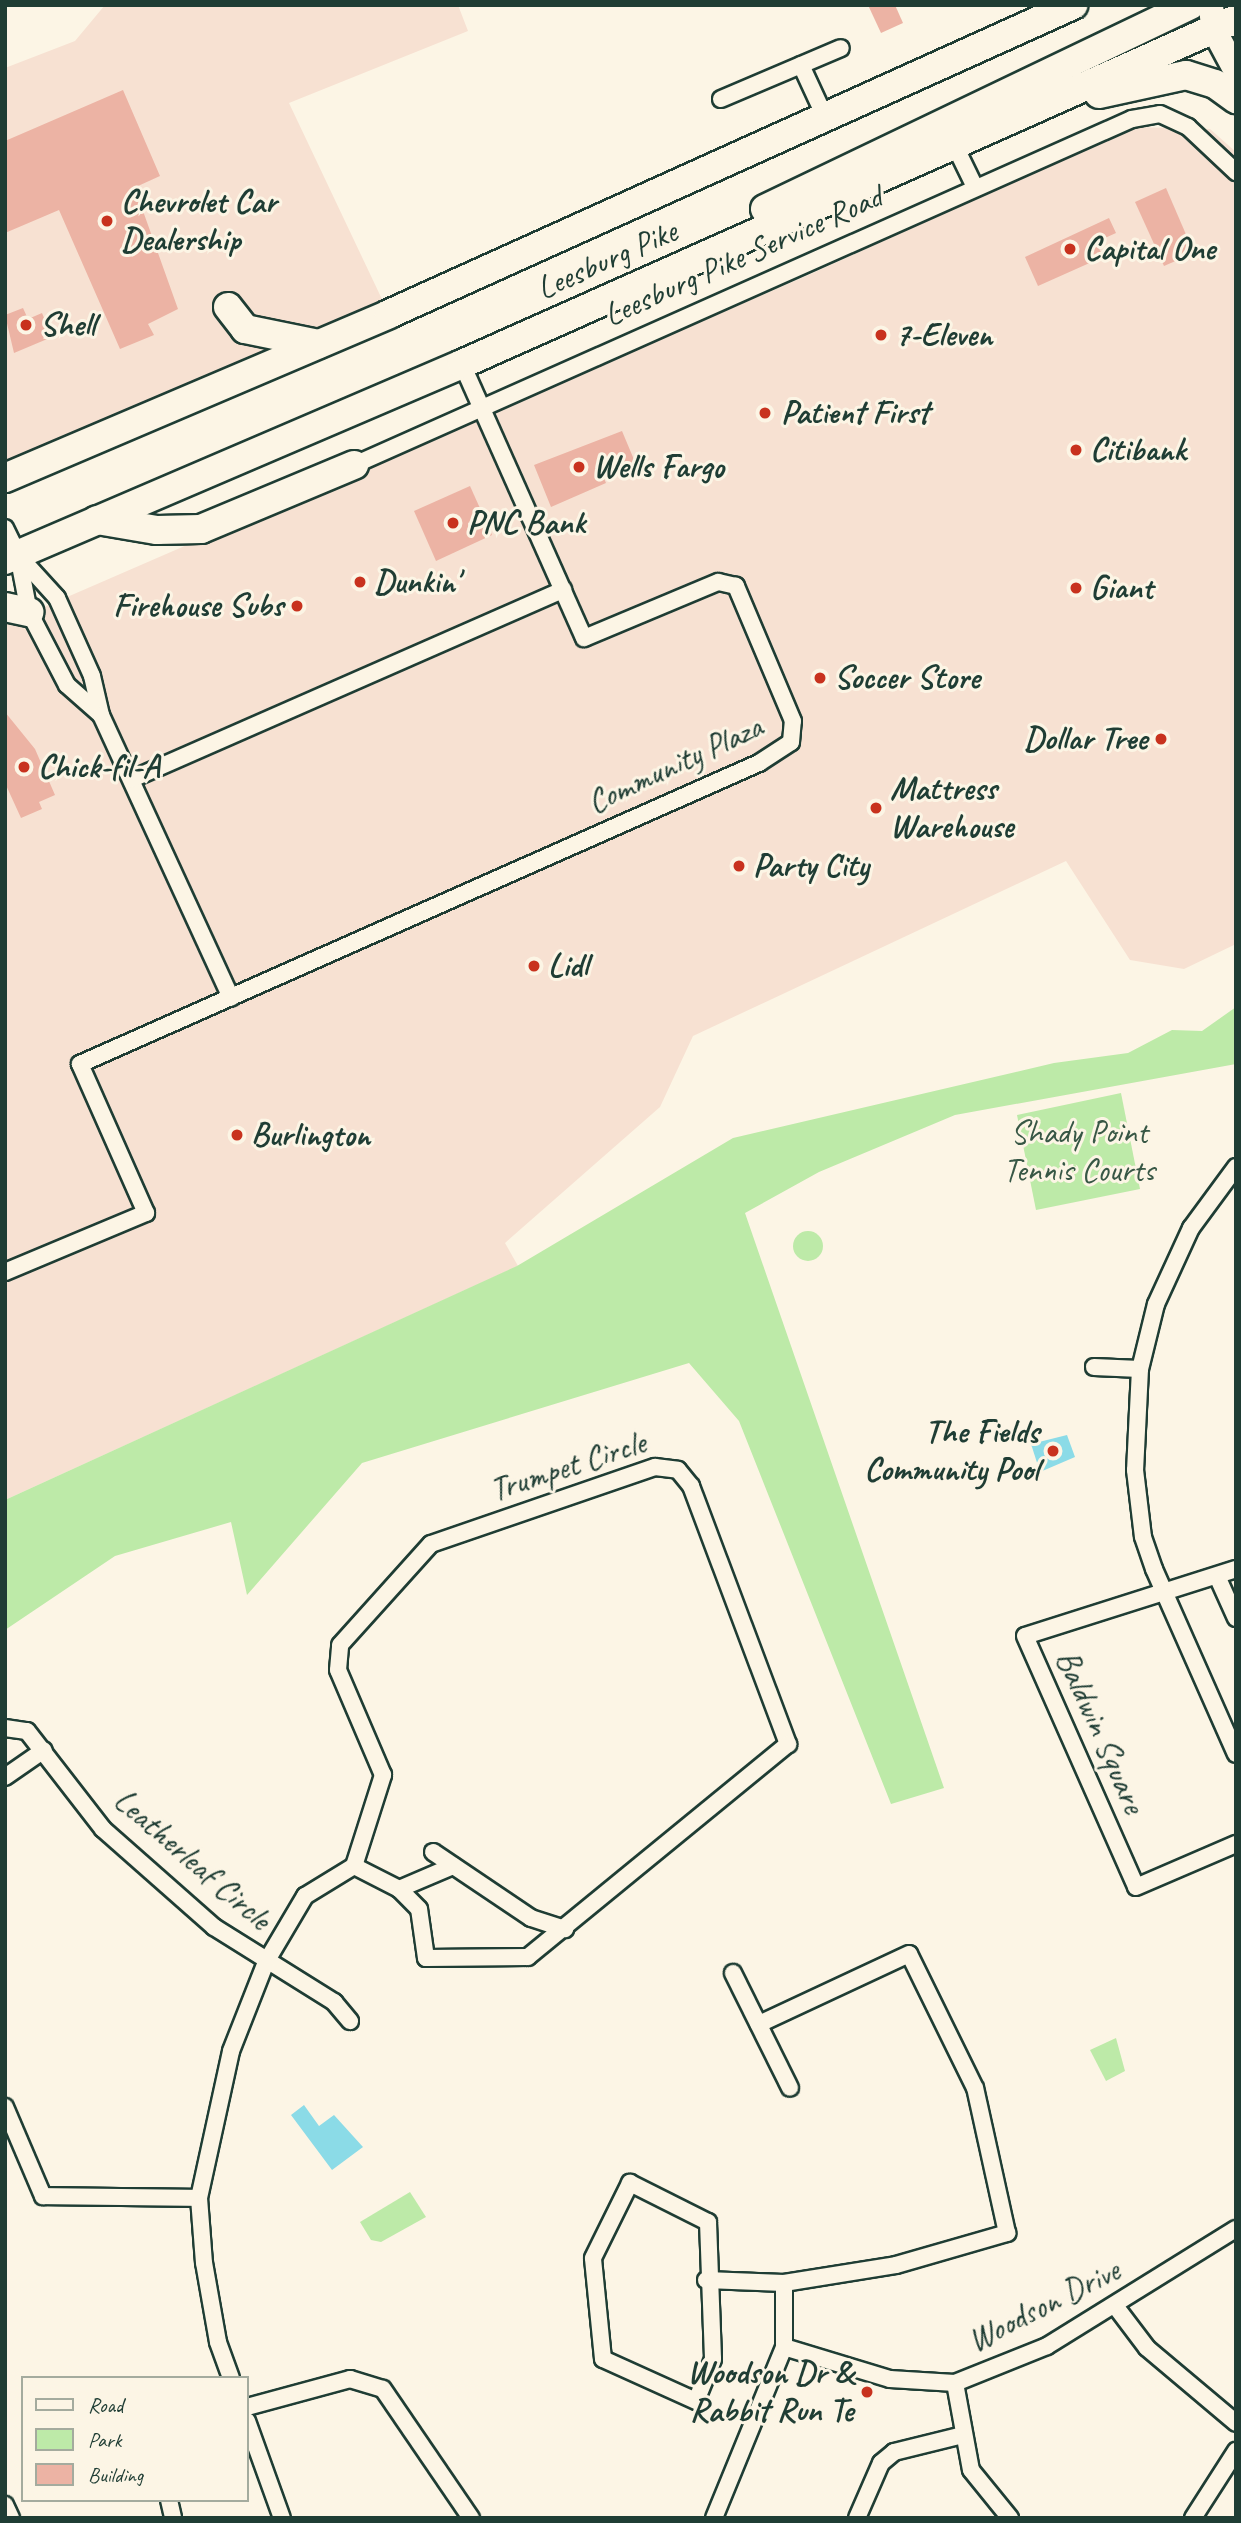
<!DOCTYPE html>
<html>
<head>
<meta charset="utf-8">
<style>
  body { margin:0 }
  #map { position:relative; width:1241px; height:2523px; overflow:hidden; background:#fcf5e5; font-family:Caveat,sans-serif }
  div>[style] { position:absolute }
  .built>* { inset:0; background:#f7e1d2 }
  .green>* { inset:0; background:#bdeaa8 }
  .round { border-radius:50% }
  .water>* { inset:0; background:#8bdbe7 }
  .building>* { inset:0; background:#ecb3a4 }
  .roads { filter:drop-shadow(2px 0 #1f3d34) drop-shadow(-2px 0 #1f3d34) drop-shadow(0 2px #1f3d34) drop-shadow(0 -2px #1f3d34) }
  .street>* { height:16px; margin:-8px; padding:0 8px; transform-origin:8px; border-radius:8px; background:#fcf5e5 }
  .primary>* { height:24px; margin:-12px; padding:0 12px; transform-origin:12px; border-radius:12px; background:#fcf5e5 }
  .highway>* { height:28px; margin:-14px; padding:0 14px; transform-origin:14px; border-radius:14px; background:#fcf5e5 }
  .dots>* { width:19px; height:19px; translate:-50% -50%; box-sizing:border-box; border:4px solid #fcf5e5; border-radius:50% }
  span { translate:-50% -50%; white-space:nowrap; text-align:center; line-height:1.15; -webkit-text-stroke:6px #fcf5e5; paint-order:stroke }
  .poi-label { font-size:33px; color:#1f3d34; font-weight:700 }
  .left { translate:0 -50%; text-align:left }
  .right { translate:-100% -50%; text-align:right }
  .street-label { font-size:33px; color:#1f3d34 }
  .park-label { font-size:33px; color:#375745 }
  .frame { position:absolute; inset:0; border:7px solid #1f3d34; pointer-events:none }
  .legend { position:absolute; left:21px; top:2376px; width:228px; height:126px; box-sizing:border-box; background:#fcf5e5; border:2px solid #a4ab9e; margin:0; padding:9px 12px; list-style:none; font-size:21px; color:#1f3d34 }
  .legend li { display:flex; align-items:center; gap:14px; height:35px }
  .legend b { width:35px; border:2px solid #a4ab9e }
</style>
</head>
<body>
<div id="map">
  <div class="built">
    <div style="clip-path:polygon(105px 5px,458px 5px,468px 31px,289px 103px,389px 314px,5px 478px,5px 68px,75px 41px)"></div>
    <div style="clip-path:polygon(1134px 127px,1210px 129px,1236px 152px,1236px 944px,1184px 969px,1130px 960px,1066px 861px,693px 1036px,660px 1107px,505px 1243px,518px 1266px,5px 1500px,5px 624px,813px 273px)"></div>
  </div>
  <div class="green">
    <div style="clip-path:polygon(1236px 1007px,1236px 1064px,955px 1115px,819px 1172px,745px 1213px,944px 1788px,891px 1804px,739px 1421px,689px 1363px,362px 1463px,247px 1595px,231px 1522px,115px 1556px,5px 1630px,5px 1500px,517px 1266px,733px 1138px,1054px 1063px,1128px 1053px,1172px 1030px,1202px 1031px)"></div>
    <div style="clip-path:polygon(1121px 1093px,1140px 1189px,1036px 1210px,1017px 1115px)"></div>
    <div class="round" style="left:793px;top:1231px;width:30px;height:30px"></div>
    <div style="clip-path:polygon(1116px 2038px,1125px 2071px,1106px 2081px,1090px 2050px)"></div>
    <div style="clip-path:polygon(410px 2192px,426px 2217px,381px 2242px,371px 2240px,360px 2222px)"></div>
  </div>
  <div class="water">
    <div style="clip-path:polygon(1067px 1435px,1075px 1457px,1040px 1472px,1031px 1444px)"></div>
    <div style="clip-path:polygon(304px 2105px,319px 2126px,334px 2115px,363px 2147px,332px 2170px,291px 2115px)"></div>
  </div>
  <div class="building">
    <div style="clip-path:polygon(868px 5px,895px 5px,903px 23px,881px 33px)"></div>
    <div style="clip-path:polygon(123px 90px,160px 176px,138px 186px,138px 197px,178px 309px,148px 324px,154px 335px,120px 349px,59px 210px,5px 233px,5px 141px)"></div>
    <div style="clip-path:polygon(1166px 188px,1194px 253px,1164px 266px,1135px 202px)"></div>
    <div style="clip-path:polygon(1109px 218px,1116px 233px,1096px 242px,1103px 257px,1038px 286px,1025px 257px)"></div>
    <div style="clip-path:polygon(23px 308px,28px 319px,42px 313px,52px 337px,14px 353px,5px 315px)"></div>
    <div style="clip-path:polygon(622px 431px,635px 462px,603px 476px,606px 483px,551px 507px,534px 465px)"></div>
    <div style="clip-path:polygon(470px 486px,492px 535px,436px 561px,414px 511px)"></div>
    <div style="clip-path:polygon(5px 712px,35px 749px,55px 795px,39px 802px,42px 809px,21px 818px,5px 783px)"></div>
  </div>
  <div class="roads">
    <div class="street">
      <div style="left:801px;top:65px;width:57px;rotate:65.2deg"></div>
      <div style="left:721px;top:99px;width:130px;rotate:-23deg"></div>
      <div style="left:954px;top:144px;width:48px;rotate:64deg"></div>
      <div style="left:354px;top:465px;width:851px;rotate:-23.98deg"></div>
      <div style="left:1132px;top:119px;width:28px;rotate:-10deg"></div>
      <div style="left:1160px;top:114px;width:31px;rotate:25deg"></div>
      <div style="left:1188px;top:127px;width:66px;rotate:43.2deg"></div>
      <div style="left:5px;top:528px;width:30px;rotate:64deg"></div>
      <div style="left:18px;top:555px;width:58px;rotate:79.1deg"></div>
      <div style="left:29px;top:612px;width:82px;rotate:62.5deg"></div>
      <div style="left:67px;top:685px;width:45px;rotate:41.4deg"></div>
      <div style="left:18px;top:555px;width:58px;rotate:47.8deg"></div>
      <div style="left:57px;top:598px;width:85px;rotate:65.8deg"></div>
      <div style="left:92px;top:676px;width:40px;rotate:77deg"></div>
      <div style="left:101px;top:715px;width:311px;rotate:65.3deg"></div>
      <div style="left:132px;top:779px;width:471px;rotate:-23.7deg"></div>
      <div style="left:1236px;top:1167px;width:76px;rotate:126.4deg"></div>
      <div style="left:1191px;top:1228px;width:84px;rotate:114.7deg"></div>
      <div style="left:1156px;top:1304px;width:67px;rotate:103.8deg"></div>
      <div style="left:1140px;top:1369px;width:101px;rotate:92.8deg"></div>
      <div style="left:1135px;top:1470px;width:67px;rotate:83.2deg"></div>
      <div style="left:1143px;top:1537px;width:34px;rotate:71deg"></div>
      <div style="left:1154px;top:1569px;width:202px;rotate:66.1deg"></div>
      <div style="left:5px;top:1272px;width:153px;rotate:-22.7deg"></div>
      <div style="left:146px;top:1213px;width:163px;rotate:-113.9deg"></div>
      <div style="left:80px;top:1064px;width:743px;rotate:-23.91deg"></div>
      <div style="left:759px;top:763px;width:38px;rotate:-33deg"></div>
      <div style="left:791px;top:742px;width:21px;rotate:-85deg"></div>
      <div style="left:793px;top:721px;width:147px;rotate:-112.9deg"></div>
      <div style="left:736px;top:586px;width:18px;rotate:-167deg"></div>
      <div style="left:718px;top:582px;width:145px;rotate:157.3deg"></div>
      <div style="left:584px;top:638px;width:300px;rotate:-114deg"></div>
      <div style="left:1094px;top:1367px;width:46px;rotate:2.5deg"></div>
      <div style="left:1236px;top:1569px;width:221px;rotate:162.4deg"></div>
      <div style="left:1025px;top:1636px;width:274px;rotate:66.1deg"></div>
      <div style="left:1136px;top:1887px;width:109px;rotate:-23.3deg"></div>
      <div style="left:1217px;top:1576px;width:46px;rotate:65.7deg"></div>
      <div style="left:5px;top:1728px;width:22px;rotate:8deg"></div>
      <div style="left:27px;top:1731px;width:124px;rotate:52.2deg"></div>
      <div style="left:103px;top:1829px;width:148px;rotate:41.4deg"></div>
      <div style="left:214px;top:1927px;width:142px;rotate:32deg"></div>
      <div style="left:334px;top:2002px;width:25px;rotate:50deg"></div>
      <div style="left:5px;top:1777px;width:47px;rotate:-34.7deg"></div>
      <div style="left:433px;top:1852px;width:118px;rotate:34deg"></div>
      <div style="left:531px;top:1918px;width:36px;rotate:18deg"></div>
      <div style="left:354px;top:1866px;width:51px;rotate:27.1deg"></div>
      <div style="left:399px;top:1889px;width:59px;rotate:-23.1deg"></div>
      <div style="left:733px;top:1973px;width:128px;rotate:63.6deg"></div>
      <div style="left:5px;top:2107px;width:97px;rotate:66.9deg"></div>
      <div style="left:43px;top:2196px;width:156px;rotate:0.7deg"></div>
      <div style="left:630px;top:2183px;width:87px;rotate:26.6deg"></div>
      <div style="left:708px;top:2222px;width:137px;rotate:87.9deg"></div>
      <div style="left:713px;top:2359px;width:45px;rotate:112deg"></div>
      <div style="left:696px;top:2401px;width:102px;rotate:-155.7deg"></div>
      <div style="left:603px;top:2359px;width:101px;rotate:-95.7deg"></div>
      <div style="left:593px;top:2258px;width:84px;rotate:-63.7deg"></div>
      <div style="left:706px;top:2280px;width:78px;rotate:2.2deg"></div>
      <div style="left:784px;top:2283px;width:113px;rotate:-9.1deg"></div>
      <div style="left:896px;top:2265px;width:116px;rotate:-16.1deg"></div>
      <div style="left:1007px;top:2233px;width:148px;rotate:-102.4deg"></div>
      <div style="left:975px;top:2088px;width:149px;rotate:-116.2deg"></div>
      <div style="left:909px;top:1954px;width:166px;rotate:155deg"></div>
      <div style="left:1116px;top:2307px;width:51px;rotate:52.9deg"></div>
      <div style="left:1147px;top:2348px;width:116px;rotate:40.1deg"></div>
      <div style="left:784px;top:2347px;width:111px;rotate:16.8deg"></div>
      <div style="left:890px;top:2379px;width:65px;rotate:3.5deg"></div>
      <div style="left:955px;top:2383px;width:99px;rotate:-21.9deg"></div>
      <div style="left:1047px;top:2346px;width:222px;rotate:-31.8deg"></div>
      <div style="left:231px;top:2378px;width:38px;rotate:-110deg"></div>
      <div style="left:218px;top:2342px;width:80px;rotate:-100deg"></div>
      <div style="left:204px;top:2263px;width:65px;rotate:-94.4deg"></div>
      <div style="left:199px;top:2198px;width:150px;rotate:-77.7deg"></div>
      <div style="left:231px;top:2051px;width:96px;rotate:-68.5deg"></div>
      <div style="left:266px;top:1962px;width:77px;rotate:-59.4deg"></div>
      <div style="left:305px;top:1896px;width:57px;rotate:-31.5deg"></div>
      <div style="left:354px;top:1866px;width:96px;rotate:-72.3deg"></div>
      <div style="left:383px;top:1775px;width:114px;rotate:-113.2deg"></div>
      <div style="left:338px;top:1670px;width:25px;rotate:-85deg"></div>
      <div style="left:340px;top:1645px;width:136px;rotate:-48deg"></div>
      <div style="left:431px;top:1544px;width:237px;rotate:-19deg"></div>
      <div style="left:655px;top:1467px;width:23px;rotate:7deg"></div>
      <div style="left:678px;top:1470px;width:21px;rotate:51deg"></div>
      <div style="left:691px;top:1486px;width:276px;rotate:69.4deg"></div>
      <div style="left:788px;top:1744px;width:336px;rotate:140.7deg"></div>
      <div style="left:528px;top:1957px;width:102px;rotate:179.4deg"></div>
      <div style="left:426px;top:1958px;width:49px;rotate:-98.1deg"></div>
      <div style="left:419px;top:1909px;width:28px;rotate:-135deg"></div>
      <div style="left:955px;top:2383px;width:88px;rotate:79.6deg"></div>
      <div style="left:971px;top:2470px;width:62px;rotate:50.9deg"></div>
      <div style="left:247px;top:2407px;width:107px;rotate:-15.2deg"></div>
      <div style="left:350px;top:2379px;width:34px;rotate:17deg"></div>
      <div style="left:383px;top:2389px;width:156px;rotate:55.7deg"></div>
      <div style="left:247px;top:2421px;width:103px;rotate:70.2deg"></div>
      <div style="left:169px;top:2500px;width:18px;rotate:77deg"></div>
      <div style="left:5px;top:2505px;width:14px;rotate:65deg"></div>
      <div style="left:714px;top:2518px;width:185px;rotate:-67.7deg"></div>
      <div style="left:784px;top:2347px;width:64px;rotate:-90deg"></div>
      <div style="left:857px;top:2518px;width:60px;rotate:-66.4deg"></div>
      <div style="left:881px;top:2463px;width:17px;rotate:-40deg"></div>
      <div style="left:894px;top:2452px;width:71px;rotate:-13.8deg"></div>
      <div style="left:1193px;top:2518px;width:80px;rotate:-57.3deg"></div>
    </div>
    <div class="primary">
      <div style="left:1211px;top:5px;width:23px;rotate:85deg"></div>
      <div style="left:1213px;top:28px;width:49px;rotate:61.9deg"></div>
    </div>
    <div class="highway">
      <div style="left:1099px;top:94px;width:89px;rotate:-12.3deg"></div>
      <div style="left:1186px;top:75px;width:30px;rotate:17deg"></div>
      <div style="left:1215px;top:84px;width:26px;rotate:36deg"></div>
      <div style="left:765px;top:209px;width:471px;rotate:-25.6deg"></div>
      <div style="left:228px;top:307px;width:28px;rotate:52deg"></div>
      <div style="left:245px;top:329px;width:75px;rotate:11.6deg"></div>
      <div style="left:5px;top:478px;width:418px;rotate:-23.1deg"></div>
      <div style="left:389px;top:314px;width:751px;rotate:-24.31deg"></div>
      <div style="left:97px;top:520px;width:61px;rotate:9.5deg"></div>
      <div style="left:157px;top:530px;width:44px;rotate:-1.3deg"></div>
      <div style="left:201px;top:529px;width:166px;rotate:-22.7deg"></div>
      <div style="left:5px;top:560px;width:497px;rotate:-23.2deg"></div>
      <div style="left:462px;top:364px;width:847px;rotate:-24.02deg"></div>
      <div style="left:5px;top:607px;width:25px;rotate:12deg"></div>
    </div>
  </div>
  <div class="dots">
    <div style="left:107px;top:221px;background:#c8321e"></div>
    <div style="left:1070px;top:249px;background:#c8321e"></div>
    <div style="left:26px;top:325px;background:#c8321e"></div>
    <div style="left:881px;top:335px;background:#c8321e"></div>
    <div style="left:765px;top:413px;background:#c8321e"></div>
    <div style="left:1076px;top:450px;background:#c8321e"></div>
    <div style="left:579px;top:467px;background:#c8321e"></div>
    <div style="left:453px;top:523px;background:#c8321e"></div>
    <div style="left:360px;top:582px;background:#c8321e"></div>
    <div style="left:1076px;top:588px;background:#c8321e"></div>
    <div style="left:297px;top:606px;background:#c8321e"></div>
    <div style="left:820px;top:678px;background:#c8321e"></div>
    <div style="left:1161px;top:739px;background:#c8321e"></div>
    <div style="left:24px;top:767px;background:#c8321e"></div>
    <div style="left:876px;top:808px;background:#c8321e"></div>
    <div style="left:739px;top:866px;background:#c8321e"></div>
    <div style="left:534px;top:966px;background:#c8321e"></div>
    <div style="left:237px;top:1135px;background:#c8321e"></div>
    <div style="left:1053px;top:1451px;background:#c8321e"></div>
    <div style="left:867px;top:2392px;background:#c8321e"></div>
  </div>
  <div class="poi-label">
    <span class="left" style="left:121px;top:221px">Chevrolet Car<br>Dealership</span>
    <span class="left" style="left:1084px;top:249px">Capital One</span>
    <span class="left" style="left:40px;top:325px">Shell</span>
    <span class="left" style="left:895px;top:335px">7-Eleven</span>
    <span class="left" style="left:781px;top:413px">Patient First</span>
    <span class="left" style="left:1090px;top:450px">Citibank</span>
    <span class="left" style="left:593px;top:467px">Wells Fargo</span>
    <span class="left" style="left:467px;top:523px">PNC Bank</span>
    <span class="left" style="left:374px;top:582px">Dunkin'</span>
    <span class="left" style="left:1090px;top:588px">Giant</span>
    <span class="right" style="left:283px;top:606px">Firehouse Subs</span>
    <span class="left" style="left:834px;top:678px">Soccer Store</span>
    <span class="right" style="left:1147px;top:739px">Dollar Tree</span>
    <span class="left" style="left:38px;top:767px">Chick-fil-A</span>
    <span class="left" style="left:890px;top:808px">Mattress<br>Warehouse</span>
    <span class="left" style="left:753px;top:866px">Party City</span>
    <span class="left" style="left:548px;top:966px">Lidl</span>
    <span class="left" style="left:251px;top:1135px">Burlington</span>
    <span class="right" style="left:1039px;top:1451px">The Fields<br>Community Pool</span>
    <span class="right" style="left:853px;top:2392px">Woodson Dr &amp;<br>Rabbit Run Te</span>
  </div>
  <div class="street-label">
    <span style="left:743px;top:256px;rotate:-24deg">Leesburg Pike Service Road</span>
    <span style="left:607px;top:260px;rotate:-24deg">Leesburg Pike</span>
    <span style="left:675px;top:765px;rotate:-25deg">Community Plaza</span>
    <span style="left:568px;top:1467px;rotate:-18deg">Trumpet Circle</span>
    <span style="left:1100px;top:1732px;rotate:66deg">Baldwin Square</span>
    <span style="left:192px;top:1860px;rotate:41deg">Leatherleaf Circle</span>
    <span style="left:1044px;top:2306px;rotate:-27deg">Woodson Drive</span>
  </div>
  <div class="park-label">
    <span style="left:1079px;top:1152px">Shady Point<br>Tennis Courts</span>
  </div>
  <div class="frame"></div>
  <ul class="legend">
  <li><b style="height:9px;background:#fcf5e5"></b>Road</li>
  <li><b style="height:19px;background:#bdeaa8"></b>Park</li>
  <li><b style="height:19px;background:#ecb3a4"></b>Building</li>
  </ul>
</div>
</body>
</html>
